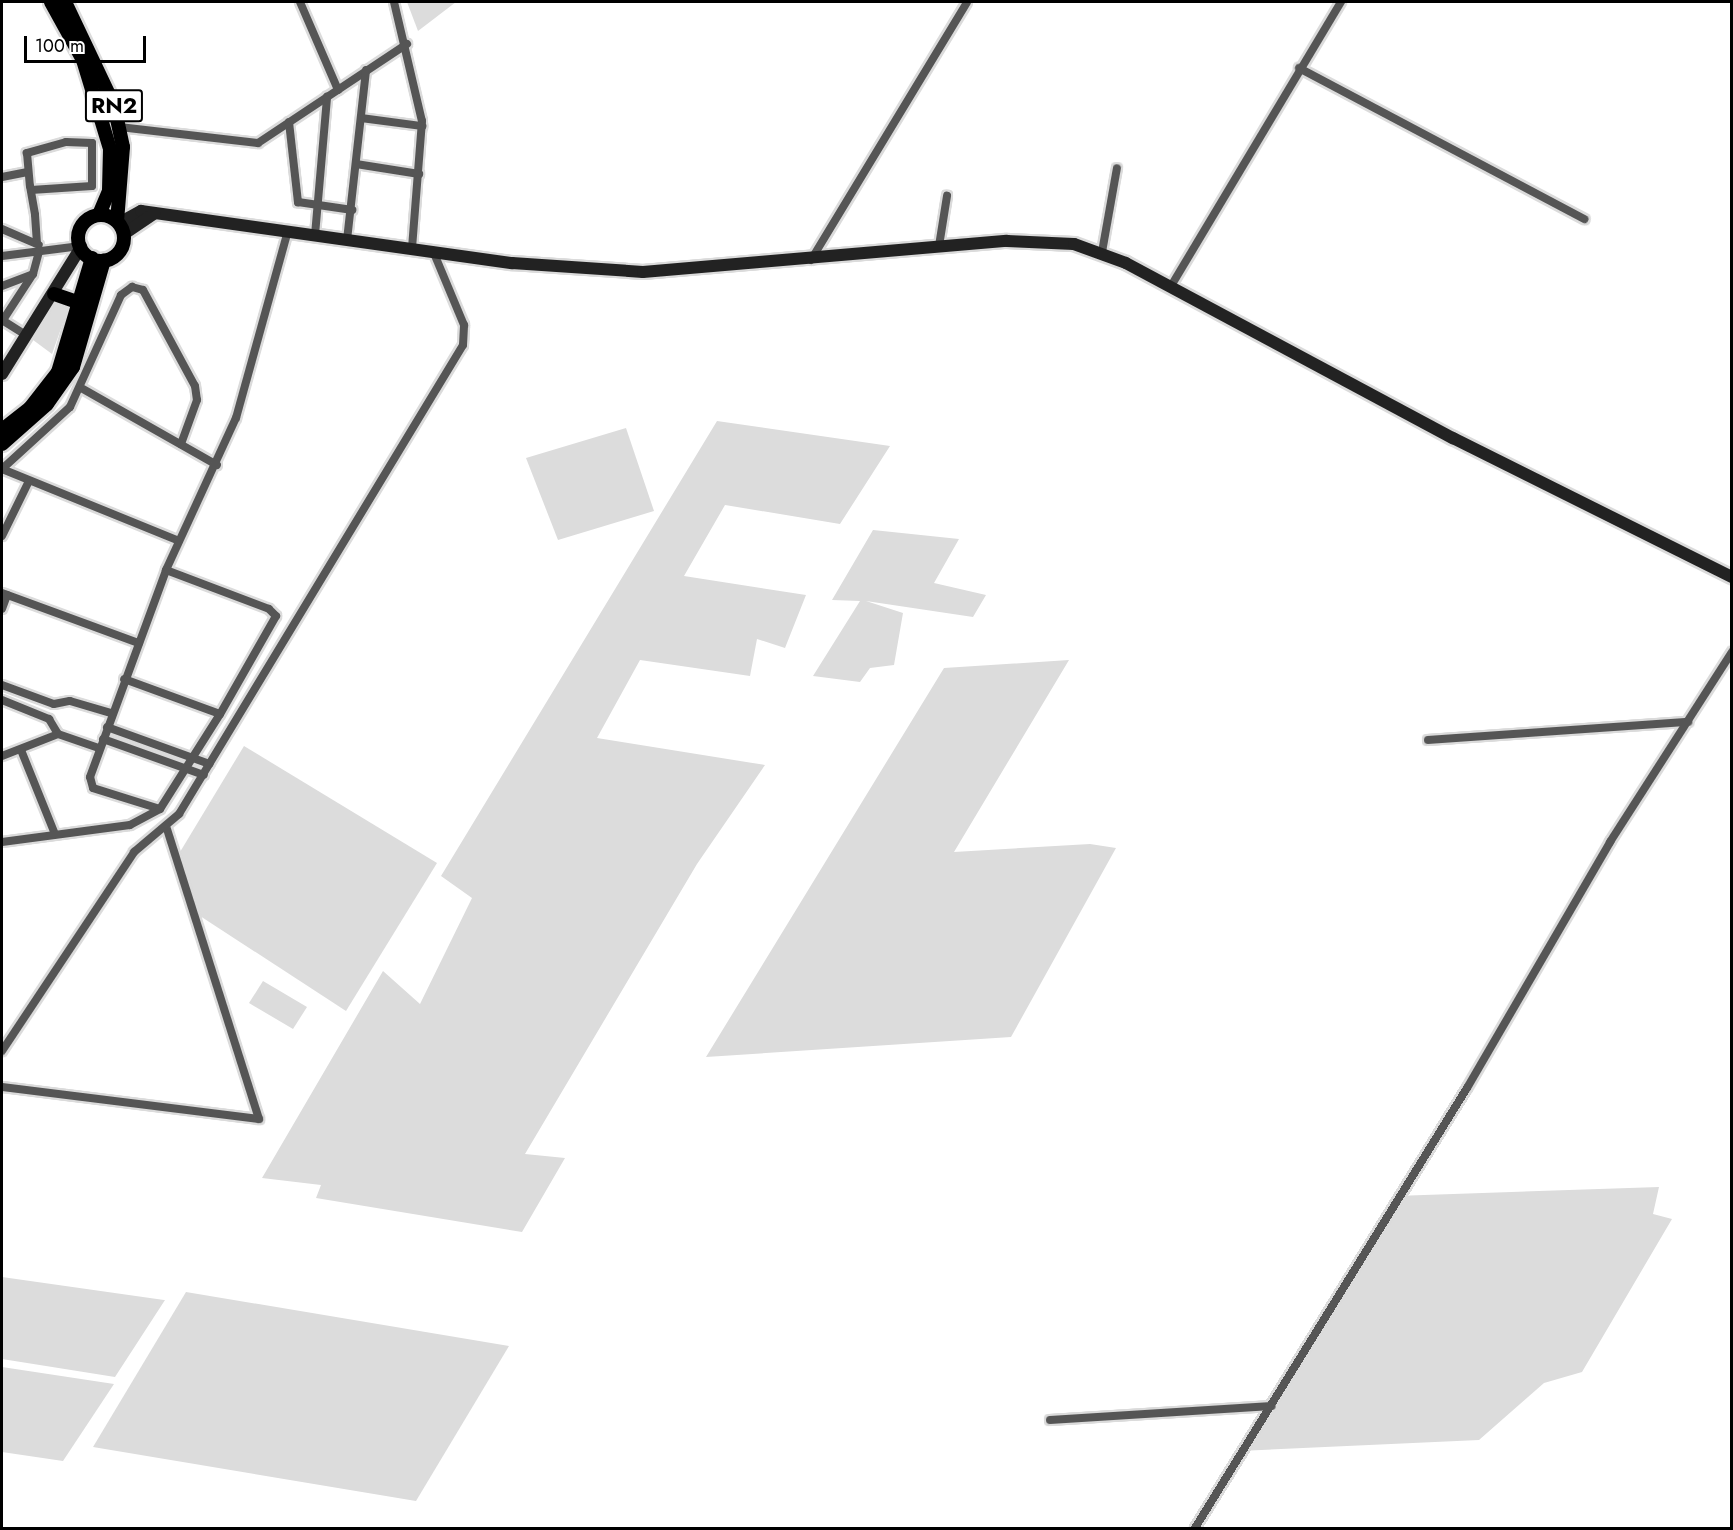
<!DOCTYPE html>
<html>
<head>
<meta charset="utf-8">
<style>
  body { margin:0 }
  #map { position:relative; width:1733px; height:1530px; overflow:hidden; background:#fff; font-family:Jost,sans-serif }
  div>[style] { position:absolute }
  .green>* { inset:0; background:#dcdcdc }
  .roads { filter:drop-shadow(2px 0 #dbdbdb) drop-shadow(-2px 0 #dbdbdb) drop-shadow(0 2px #dbdbdb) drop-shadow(0 -2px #dbdbdb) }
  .minor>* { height:8px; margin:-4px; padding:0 4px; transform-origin:4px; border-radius:4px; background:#555 }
  .secondary>* { height:12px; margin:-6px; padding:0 6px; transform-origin:6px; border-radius:6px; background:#222 }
  .trunk>* { height:14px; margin:-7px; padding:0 7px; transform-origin:7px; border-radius:7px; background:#000 }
  .trunk>.ring { margin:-7px; padding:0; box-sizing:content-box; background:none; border:14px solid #000; border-radius:50% }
  span { translate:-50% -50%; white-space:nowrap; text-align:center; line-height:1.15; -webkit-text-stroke:5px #fff; paint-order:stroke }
  .shield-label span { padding:2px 4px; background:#fff; border:2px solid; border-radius:4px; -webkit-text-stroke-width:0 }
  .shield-label { font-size:22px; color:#000; font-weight:700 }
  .frame { position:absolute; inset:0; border:3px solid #000; pointer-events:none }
  .scale { position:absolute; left:24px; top:36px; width:122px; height:27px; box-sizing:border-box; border:3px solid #000; border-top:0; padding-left:8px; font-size:18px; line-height:21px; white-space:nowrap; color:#000; -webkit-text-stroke:4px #fff; paint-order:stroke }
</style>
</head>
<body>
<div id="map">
  <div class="green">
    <div style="clip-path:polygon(407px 2px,456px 2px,418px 31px)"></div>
    <div style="clip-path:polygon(56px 300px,69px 306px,52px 354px,29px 337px)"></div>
    <div style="clip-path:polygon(717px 421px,890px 446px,840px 524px,725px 505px,684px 576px,806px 595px,785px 648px,757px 639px,750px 676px,640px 660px,597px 738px,765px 765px,697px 864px,525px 1154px,565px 1158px,522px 1232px,316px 1198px,321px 1185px,262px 1178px,383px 971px,420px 1004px,472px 898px,441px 876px)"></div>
    <div style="clip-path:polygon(626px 428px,654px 511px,558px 540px,526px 458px)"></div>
    <div style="clip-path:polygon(873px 530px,959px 539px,934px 583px,986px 595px,973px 617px,866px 601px,903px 613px,894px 665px,870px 668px,860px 682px,813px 676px,860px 601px,832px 600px)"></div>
    <div style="clip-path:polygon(1069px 660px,954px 852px,1090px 844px,1116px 848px,1011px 1037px,706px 1057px,944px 668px)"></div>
    <div style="clip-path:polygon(244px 746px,437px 863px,346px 1011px,197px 914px,180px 852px)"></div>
    <div style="clip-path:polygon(263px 981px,307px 1007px,293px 1029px,249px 1003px)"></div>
    <div style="clip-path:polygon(1659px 1187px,1653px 1214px,1672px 1219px,1582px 1372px,1544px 1383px,1479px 1440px,1240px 1451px,1395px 1196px)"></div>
    <div style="clip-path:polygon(2px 1277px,164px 1300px,165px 1300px,115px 1377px,2px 1359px)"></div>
    <div style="clip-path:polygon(186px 1292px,509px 1346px,416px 1501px,93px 1447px)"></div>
    <div style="clip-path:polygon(2px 1367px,114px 1384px,63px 1461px,2px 1452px)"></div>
  </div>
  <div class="roads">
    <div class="minor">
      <div style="left:300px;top:2px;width:96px;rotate:66.6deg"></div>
      <div style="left:394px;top:2px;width:122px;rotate:76.8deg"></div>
      <div style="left:422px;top:121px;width:128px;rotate:94.5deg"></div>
      <div style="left:1299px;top:68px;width:323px;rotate:27.9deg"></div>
      <div style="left:361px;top:118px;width:62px;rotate:7.5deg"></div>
      <div style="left:289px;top:122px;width:81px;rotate:83.6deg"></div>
      <div style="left:298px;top:202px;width:55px;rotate:8.4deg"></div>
      <div style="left:119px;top:127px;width:140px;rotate:6.6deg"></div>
      <div style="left:258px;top:143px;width:179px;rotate:-33.6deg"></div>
      <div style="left:356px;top:164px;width:64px;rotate:9deg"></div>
      <div style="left:2px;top:177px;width:26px;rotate:-11deg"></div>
      <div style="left:31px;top:190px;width:61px;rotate:-3.8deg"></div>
      <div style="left:92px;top:186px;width:43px;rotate:-90deg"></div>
      <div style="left:92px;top:143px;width:26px;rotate:-178deg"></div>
      <div style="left:66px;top:142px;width:41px;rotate:164.2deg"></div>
      <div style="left:27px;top:153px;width:33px;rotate:85deg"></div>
      <div style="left:30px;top:186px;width:29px;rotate:80deg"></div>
      <div style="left:35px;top:215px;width:28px;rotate:86deg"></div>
      <div style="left:2px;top:229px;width:40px;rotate:23.4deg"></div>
      <div style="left:315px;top:235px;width:139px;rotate:-85deg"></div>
      <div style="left:347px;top:240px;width:171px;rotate:-83.6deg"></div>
      <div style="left:939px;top:246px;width:51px;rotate:-80.9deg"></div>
      <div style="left:1102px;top:252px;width:85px;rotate:-79.9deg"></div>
      <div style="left:2px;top:256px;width:79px;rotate:-7.3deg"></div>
      <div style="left:811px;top:260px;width:301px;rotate:-58.8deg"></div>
      <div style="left:2px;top:286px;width:33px;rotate:-21deg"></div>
      <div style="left:1171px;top:286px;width:331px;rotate:-59.1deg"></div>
      <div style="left:2px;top:320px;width:26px;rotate:32deg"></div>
      <div style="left:3px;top:320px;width:55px;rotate:-56.9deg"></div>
      <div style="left:33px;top:274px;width:24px;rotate:-75deg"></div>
      <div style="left:83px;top:389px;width:154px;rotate:29.6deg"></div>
      <div style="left:2px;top:469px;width:92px;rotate:-42.4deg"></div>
      <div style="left:70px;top:407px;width:123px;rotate:-65.5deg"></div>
      <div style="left:121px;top:295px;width:14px;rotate:-36deg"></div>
      <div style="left:132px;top:287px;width:11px;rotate:15deg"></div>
      <div style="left:143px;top:290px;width:109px;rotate:61.6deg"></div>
      <div style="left:195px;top:386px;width:14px;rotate:82deg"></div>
      <div style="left:197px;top:400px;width:47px;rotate:110deg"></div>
      <div style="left:2px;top:469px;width:191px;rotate:22.1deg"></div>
      <div style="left:2px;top:536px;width:61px;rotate:-63.9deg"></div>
      <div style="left:166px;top:570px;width:110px;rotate:20.7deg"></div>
      <div style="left:269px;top:609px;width:10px;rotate:45deg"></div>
      <div style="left:276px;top:616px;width:113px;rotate:119.7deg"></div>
      <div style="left:2px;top:593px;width:146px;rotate:20.1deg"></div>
      <div style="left:2px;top:609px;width:15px;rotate:-70deg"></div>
      <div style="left:2px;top:685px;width:55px;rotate:20.1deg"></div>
      <div style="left:54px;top:704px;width:16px;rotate:-11deg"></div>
      <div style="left:70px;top:701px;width:43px;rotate:16.3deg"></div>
      <div style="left:2px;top:700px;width:51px;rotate:22deg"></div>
      <div style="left:49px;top:719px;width:17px;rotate:59deg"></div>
      <div style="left:58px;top:734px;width:43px;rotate:18.9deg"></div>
      <div style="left:107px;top:727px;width:109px;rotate:19.8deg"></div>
      <div style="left:103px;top:739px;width:107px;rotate:19.6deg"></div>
      <div style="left:1428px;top:740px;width:261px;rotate:-4deg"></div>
      <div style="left:21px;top:750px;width:91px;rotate:68deg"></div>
      <div style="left:2px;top:756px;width:60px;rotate:-21.4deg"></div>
      <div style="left:160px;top:809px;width:70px;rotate:-162.6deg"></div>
      <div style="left:93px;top:788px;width:11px;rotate:-105deg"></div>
      <div style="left:90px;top:777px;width:221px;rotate:-69.8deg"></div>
      <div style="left:166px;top:570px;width:167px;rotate:-65.3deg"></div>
      <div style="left:236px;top:418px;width:194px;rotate:-74.5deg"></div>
      <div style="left:2px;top:842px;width:129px;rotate:-7.6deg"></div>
      <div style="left:130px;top:825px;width:34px;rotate:-28deg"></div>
      <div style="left:160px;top:809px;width:112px;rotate:-57.7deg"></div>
      <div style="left:220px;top:714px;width:102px;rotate:-160deg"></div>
      <div style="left:2px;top:1051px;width:239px;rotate:-56.4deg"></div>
      <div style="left:134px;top:852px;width:59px;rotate:-40.2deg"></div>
      <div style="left:179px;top:814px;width:548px;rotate:-58.8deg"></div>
      <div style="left:463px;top:345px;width:20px;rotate:-87deg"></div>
      <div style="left:464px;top:325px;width:80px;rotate:-112.7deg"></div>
      <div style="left:2px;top:1087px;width:259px;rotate:7.1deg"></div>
      <div style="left:259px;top:1119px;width:304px;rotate:-107.6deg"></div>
      <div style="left:1050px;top:1420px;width:222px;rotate:-3.6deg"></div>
      <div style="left:1195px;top:1528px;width:517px;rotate:-58.28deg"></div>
      <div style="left:1467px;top:1088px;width:285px;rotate:-59.8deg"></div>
      <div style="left:1610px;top:842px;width:226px;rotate:-57.3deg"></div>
    </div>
    <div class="secondary">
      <div style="left:119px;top:223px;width:25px;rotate:-29deg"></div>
      <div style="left:141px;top:211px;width:375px;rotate:8deg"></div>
      <div style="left:512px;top:263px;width:131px;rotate:3.9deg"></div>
      <div style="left:643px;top:272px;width:365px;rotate:-4.9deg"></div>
      <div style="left:1007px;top:241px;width:67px;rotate:2.6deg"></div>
      <div style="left:1074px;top:244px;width:55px;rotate:20.1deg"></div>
      <div style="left:1126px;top:263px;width:371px;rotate:28.2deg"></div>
      <div style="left:1453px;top:438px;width:312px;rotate:26.5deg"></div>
      <div style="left:124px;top:234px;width:37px;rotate:-34deg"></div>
      <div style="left:2px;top:374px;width:150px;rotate:-58.1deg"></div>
    </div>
    <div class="trunk">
      <div style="left:51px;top:2px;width:66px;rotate:61.1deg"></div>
      <div style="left:83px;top:60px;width:93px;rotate:73.1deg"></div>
      <div style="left:110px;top:149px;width:42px;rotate:91.4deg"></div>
      <div style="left:109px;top:191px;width:26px;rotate:113deg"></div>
      <div style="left:65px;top:2px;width:114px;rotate:64.6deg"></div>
      <div style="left:114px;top:105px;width:43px;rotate:77.9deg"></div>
      <div style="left:123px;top:147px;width:74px;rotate:94.6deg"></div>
      <div class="ring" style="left:78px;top:215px;width:32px;height:32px"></div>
      <div style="left:54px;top:294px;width:28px;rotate:19deg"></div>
      <div style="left:2px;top:430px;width:36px;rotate:-38deg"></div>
      <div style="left:30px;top:408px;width:46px;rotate:-52.1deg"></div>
      <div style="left:58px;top:372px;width:119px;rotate:-73.4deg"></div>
      <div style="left:2px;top:444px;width:60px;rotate:-41.6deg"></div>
      <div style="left:47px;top:404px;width:45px;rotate:-54.9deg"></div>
      <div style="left:73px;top:367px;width:111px;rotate:-73.8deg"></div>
    </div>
  </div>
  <div class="shield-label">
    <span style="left:114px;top:106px">RN2</span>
  </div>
  <div class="frame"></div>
  <div class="scale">100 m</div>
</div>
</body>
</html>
